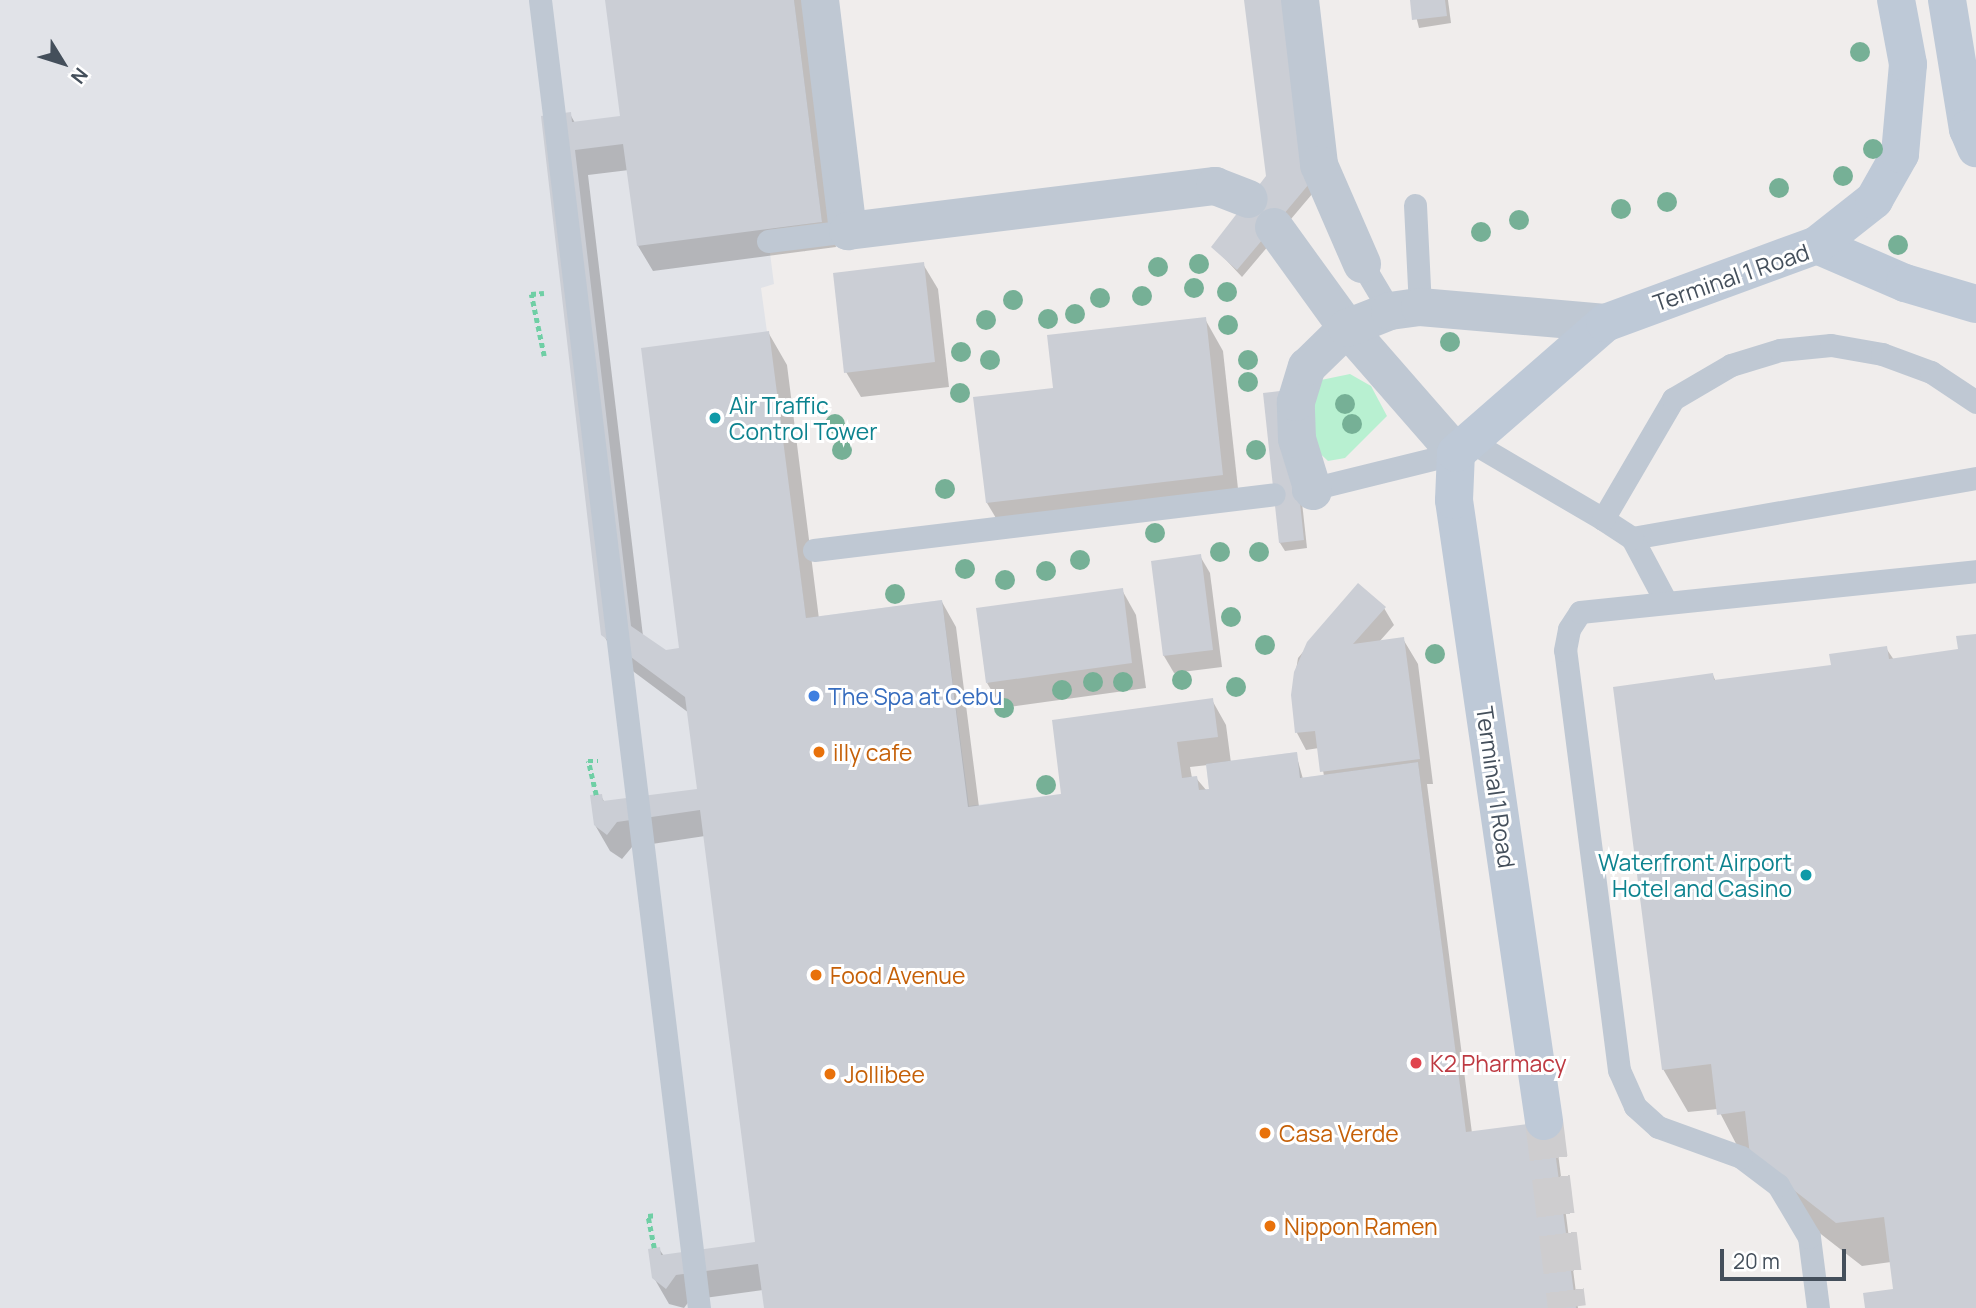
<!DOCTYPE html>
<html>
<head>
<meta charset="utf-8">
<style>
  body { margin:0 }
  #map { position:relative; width:1976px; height:1308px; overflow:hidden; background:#f0edec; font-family:Manrope,sans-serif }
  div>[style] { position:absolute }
  .airport>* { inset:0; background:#e1e3e8 }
  .green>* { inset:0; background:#b8f0d1 }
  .shadow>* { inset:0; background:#0003 }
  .building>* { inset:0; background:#cbced5 }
  .secondary-tunnel>* { height:38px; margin-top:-19px; transform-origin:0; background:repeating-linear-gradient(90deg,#cecdcf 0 38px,transparent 0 57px) }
  .path>* { height:4.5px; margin-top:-2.25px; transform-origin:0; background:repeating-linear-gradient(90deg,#6fcfa5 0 5px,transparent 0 8.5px) }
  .lane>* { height:23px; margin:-11.5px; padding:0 11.5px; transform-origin:11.5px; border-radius:11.5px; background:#bfc8d3 }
  .street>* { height:38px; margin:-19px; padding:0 19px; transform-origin:19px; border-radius:19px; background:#bfc8d3 }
  .secondary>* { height:38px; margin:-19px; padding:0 19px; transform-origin:19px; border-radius:19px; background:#bec9d7 }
  .trees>* { width:20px; height:20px; margin:-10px; border-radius:50%; background:#76b096 }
  .dots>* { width:19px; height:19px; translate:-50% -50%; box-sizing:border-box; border:4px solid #fff; border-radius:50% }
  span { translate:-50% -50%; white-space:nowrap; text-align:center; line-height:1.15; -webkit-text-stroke:6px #fff; paint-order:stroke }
  .street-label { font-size:23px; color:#444f5b }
  .culture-label { font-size:23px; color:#0d838f }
  .left { translate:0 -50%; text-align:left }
  .right { translate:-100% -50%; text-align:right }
  .shop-label { font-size:23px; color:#366cbe }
  .food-label { font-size:23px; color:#c56008 }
  .health-label { font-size:23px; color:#be3a42 }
  .north { position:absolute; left:28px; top:28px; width:70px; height:70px; -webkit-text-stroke:5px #fff; paint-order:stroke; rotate:128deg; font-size:19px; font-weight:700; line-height:28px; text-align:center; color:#444f5b }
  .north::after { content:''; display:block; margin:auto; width:24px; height:32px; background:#444f5b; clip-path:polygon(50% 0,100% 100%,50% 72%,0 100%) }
  .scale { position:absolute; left:1720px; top:1249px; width:126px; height:32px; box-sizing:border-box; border:4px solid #444f5b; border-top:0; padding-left:9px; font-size:21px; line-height:24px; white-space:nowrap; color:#444f5b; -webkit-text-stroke:5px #fff; paint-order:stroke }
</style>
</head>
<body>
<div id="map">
  <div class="airport">
    <div style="clip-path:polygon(0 0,794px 0,822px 222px,767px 230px,774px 284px,761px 288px,806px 618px,942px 600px,969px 806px,1197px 776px,1199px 790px,1209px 789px,1206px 764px,1297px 752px,1301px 778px,1418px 762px,1488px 1308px,0 1308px)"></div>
  </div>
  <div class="green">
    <div style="clip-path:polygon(1350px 374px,1371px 386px,1387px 416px,1345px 458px,1328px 461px,1312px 446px,1313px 392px,1321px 380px)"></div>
  </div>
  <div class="shadow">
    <div style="clip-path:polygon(evenodd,607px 0,804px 0,836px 247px,653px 271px,638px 246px,629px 170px,588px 175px,643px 636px,666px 651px,681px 649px,768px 332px,787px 365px,819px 619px,942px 602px,956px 627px,979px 807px,1063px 796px,1212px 700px,1226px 725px,1231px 763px,1296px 754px,1303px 779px,1324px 776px,1319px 748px,1306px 750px,1297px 733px,1292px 695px,1298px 658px,1359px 585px,1384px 608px,1394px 625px,1379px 642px,1403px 639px,1418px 664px,1433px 784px,1427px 784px,1472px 1133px,1555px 1130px,1578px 1308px,766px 1308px,763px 1290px,690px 1300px,684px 1308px,669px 1304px,654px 1278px,659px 1249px,664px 1256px,757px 1244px,705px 836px,632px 847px,622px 859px,610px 851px,595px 825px,601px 796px,605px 803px,699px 790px,689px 713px,618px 660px,603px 634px,570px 114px,575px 123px,622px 117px,607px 0,1208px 765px,1212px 797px,1196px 778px,1192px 778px,1190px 767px,1208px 765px)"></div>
    <div style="clip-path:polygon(1245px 0,1313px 193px,1242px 277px,1214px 247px,1268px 177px)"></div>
    <div style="clip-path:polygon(1412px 0,1448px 0,1451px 23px,1419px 28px)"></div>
    <div style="clip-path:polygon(923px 264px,938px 289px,949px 387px,861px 397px,846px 372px)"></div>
    <div style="clip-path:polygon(1205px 319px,1223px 351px,1240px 507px,1006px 535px,987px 503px,1054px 389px)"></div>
    <div style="clip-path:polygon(1298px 466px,1307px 548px,1285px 551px,1280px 543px)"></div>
    <div style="clip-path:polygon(1200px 556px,1210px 573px,1222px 667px,1174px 673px,1164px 656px,1153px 563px)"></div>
    <div style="clip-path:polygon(1122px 590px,1136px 615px,1146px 688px,1002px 708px,987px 683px)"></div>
    <div style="clip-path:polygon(1976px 635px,1976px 1308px,1867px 1308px,1895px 1291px,1891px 1262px,1862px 1266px,1777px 1200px,1743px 1157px,1718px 1109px,1688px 1112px,1663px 1069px,1713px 675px,1716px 682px,1833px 666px,1886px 648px,1894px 660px,1960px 651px)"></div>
  </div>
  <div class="building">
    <div style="clip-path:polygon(605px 0,794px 0,822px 222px,637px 246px,623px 144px,575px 150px,631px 626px,666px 650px,679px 648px,641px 348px,769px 331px,806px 618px,942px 600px,968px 807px,1061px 794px,1052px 720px,1213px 698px,1218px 737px,1177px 742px,1182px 778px,1197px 776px,1199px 790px,1209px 789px,1206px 764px,1297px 752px,1300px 778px,1418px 762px,1466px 1132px,1551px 1121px,1576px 1308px,764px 1308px,758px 1264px,676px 1275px,666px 1289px,652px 1278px,648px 1249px,660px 1247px,661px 1255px,755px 1242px,700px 810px,617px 822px,607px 835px,594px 825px,590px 795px,602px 794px,603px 801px,697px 789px,685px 697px,601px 635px,541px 116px,571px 112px,572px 122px,620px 116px)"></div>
    <div style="clip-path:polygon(1244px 0,1286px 0,1309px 184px,1237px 270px,1211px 247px,1266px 176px)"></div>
    <div style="clip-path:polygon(1410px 0,1445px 0,1447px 16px,1412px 20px)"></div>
    <div style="clip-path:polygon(924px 262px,935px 362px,844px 373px,833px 273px)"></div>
    <div style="clip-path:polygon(1206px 317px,1223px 475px,986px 503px,973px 397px,1053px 388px,1047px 335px)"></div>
    <div style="clip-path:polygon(1280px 391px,1295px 456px,1304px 540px,1279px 543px,1263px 393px)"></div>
    <div style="clip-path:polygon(1201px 554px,1213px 650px,1163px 656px,1151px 561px)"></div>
    <div style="clip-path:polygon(1358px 583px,1386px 607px,1353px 644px,1404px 637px,1420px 759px,1320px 772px,1315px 731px,1295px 733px,1291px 695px,1294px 672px,1307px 642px)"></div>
    <div style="clip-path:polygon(1123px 588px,1132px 663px,986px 683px,976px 608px)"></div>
    <div style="clip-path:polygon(1976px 634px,1976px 1308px,1865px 1308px,1863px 1293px,1893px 1289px,1884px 1217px,1836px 1223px,1750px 1156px,1745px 1111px,1717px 1115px,1711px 1064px,1662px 1070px,1613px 687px,1713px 673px,1714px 680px,1831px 665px,1829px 654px,1887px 646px,1889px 659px,1958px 649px,1956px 636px)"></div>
  </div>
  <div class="secondary-tunnel">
    <div style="left:1544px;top:1121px;width:188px;rotate:83deg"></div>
  </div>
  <div class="path">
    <div style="left:544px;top:356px;width:63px;rotate:-101.8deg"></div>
    <div style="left:531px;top:294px;width:13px;rotate:-4deg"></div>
    <div style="left:596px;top:795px;width:35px;rotate:-103deg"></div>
    <div style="left:588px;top:761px;width:10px"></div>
    <div style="left:654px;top:1248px;width:33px;rotate:-101deg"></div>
    <div style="left:648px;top:1216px;width:8px;rotate:-7deg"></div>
  </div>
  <div class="lane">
    <div style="left:540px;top:0;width:1318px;rotate:83.07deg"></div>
    <div style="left:1415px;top:205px;width:102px;rotate:87.2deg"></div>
    <div style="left:768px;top:241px;width:81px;rotate:-7.1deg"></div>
    <div style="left:1362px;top:264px;width:55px;rotate:59.2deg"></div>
    <div style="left:1470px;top:441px;width:154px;rotate:30.4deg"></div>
    <div style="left:1303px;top:491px;width:158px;rotate:-13.9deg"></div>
    <div style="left:1632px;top:538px;width:349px;rotate:-9.9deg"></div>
    <div style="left:814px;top:550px;width:463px;rotate:-6.9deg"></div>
    <div style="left:1666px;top:602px;width:72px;rotate:-118deg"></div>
    <div style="left:1632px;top:538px;width:35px;rotate:-147deg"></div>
    <div style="left:1603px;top:519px;width:139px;rotate:-59.7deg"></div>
    <div style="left:1673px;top:399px;width:67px;rotate:-30.4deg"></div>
    <div style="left:1731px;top:365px;width:51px;rotate:-17deg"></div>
    <div style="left:1780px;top:350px;width:51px;rotate:-5.6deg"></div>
    <div style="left:1831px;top:345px;width:52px;rotate:10deg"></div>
    <div style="left:1882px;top:354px;width:52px;rotate:20.2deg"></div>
    <div style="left:1931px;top:372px;width:54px;rotate:33.7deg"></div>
    <div style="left:1818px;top:1308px;width:72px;rotate:-97.2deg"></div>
    <div style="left:1809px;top:1237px;width:61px;rotate:-120.8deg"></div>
    <div style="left:1778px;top:1185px;width:46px;rotate:-142.9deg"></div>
    <div style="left:1741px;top:1157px;width:88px;rotate:-160.1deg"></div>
    <div style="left:1658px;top:1127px;width:31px;rotate:-138deg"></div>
    <div style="left:1635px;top:1106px;width:39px;rotate:-114deg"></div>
    <div style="left:1619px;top:1070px;width:423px;rotate:-97.3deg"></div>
    <div style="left:1565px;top:650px;width:21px;rotate:-79deg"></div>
    <div style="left:1569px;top:629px;width:20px;rotate:-57deg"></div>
    <div style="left:1580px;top:612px;width:398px;rotate:-5.9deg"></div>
  </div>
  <div class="street">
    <div style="left:820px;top:0;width:233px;rotate:83.1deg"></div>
    <div style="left:848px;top:231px;width:370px;rotate:-7deg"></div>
    <div style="left:1215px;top:186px;width:36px;rotate:21deg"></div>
    <div style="left:1300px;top:0;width:166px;rotate:83.4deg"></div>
    <div style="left:1319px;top:165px;width:108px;rotate:66.5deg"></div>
    <div style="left:1274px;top:227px;width:125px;rotate:54.1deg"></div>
    <div style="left:1347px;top:328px;width:166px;rotate:48.9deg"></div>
    <div style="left:1313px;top:491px;width:54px;rotate:-107.1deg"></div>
    <div style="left:1297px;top:439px;width:37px;rotate:-92deg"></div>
    <div style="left:1296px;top:402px;width:37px;rotate:-73deg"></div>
    <div style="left:1307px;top:367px;width:56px;rotate:-44.3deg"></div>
    <div style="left:1347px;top:328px;width:46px;rotate:-21.6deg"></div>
    <div style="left:1390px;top:311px;width:30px;rotate:-8deg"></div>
    <div style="left:1420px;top:307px;width:186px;rotate:4.9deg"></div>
  </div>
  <div class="secondary">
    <div style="left:1947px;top:0;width:131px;rotate:80.8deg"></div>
    <div style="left:1968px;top:129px;width:21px;rotate:67deg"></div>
    <div style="left:1817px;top:245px;width:96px;rotate:23.4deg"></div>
    <div style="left:1905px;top:283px;width:74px;rotate:16.5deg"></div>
    <div style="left:1544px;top:1121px;width:627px;rotate:-98.25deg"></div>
    <div style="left:1454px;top:500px;width:47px;rotate:-87.6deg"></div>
    <div style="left:1456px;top:453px;width:198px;rotate:-41.1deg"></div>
    <div style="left:1605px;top:323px;width:226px;rotate:-20.2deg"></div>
    <div style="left:1817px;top:245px;width:73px;rotate:-38.3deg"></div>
    <div style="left:1874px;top:200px;width:53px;rotate:-60.5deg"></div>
    <div style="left:1900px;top:154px;width:90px;rotate:-84.9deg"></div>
    <div style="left:1908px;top:64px;width:65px;rotate:-100.6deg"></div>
  </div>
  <div class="trees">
    <div style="left:1860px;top:52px"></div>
    <div style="left:1873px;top:149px"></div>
    <div style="left:1843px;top:176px"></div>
    <div style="left:1779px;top:188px"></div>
    <div style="left:1667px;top:202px"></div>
    <div style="left:1621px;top:209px"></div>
    <div style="left:1519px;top:220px"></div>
    <div style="left:1481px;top:232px"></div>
    <div style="left:1898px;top:245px"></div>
    <div style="left:1199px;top:264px"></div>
    <div style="left:1158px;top:267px"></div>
    <div style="left:1194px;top:288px"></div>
    <div style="left:1227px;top:292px"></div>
    <div style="left:1142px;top:296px"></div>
    <div style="left:1100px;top:298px"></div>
    <div style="left:1013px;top:300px"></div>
    <div style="left:1075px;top:314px"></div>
    <div style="left:1048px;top:319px"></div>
    <div style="left:986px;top:320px"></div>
    <div style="left:1228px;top:325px"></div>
    <div style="left:1450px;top:342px"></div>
    <div style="left:961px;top:352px"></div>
    <div style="left:990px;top:360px"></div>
    <div style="left:1248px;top:360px"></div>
    <div style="left:1248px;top:382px"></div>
    <div style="left:960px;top:393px"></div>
    <div style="left:1345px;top:404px"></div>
    <div style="left:835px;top:424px"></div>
    <div style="left:1352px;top:424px"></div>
    <div style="left:842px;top:450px"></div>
    <div style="left:1256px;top:450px"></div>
    <div style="left:945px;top:489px"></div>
    <div style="left:1155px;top:533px"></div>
    <div style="left:1220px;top:552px"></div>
    <div style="left:1259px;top:552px"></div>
    <div style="left:1080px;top:560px"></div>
    <div style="left:965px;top:569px"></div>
    <div style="left:1046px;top:571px"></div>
    <div style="left:1005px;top:580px"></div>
    <div style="left:895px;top:594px"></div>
    <div style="left:1231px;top:617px"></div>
    <div style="left:1265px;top:645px"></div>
    <div style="left:1435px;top:654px"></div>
    <div style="left:1182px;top:680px"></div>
    <div style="left:1093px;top:682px"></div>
    <div style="left:1123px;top:682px"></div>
    <div style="left:1236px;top:687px"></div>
    <div style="left:1062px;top:690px"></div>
    <div style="left:1004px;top:708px"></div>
    <div style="left:1046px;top:785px"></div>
  </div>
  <div class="dots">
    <div style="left:715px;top:418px;background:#0f9aa8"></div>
    <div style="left:814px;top:696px;background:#3f7fe0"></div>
    <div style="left:819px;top:752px;background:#e8710a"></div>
    <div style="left:1806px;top:875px;background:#0f9aa8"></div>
    <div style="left:816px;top:975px;background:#e8710a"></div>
    <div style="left:1416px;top:1063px;background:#e0444e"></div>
    <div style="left:830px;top:1074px;background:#e8710a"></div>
    <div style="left:1265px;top:1133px;background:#e8710a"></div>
    <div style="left:1270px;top:1226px;background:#e8710a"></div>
  </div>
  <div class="street-label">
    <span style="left:1731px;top:277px;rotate:-19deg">Terminal 1 Road</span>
    <span style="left:1496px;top:787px;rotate:82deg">Terminal 1 Road</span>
  </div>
  <div class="culture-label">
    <span class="left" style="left:729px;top:418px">Air Traffic<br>Control Tower</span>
    <span class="right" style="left:1792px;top:875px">Waterfront Airport<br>Hotel and Casino</span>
  </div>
  <div class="shop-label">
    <span class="left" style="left:828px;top:696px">The Spa at Cebu</span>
  </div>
  <div class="food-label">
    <span class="left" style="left:833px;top:752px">illy cafe</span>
    <span class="left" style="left:830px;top:975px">Food Avenue</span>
    <span class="left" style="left:844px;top:1074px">Jollibee</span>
    <span class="left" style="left:1279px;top:1133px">Casa Verde</span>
    <span class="left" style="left:1284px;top:1226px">Nippon Ramen</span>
  </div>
  <div class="health-label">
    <span class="left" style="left:1430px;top:1063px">K2 Pharmacy</span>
  </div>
  <div class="north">N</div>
  <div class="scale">20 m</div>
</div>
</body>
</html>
